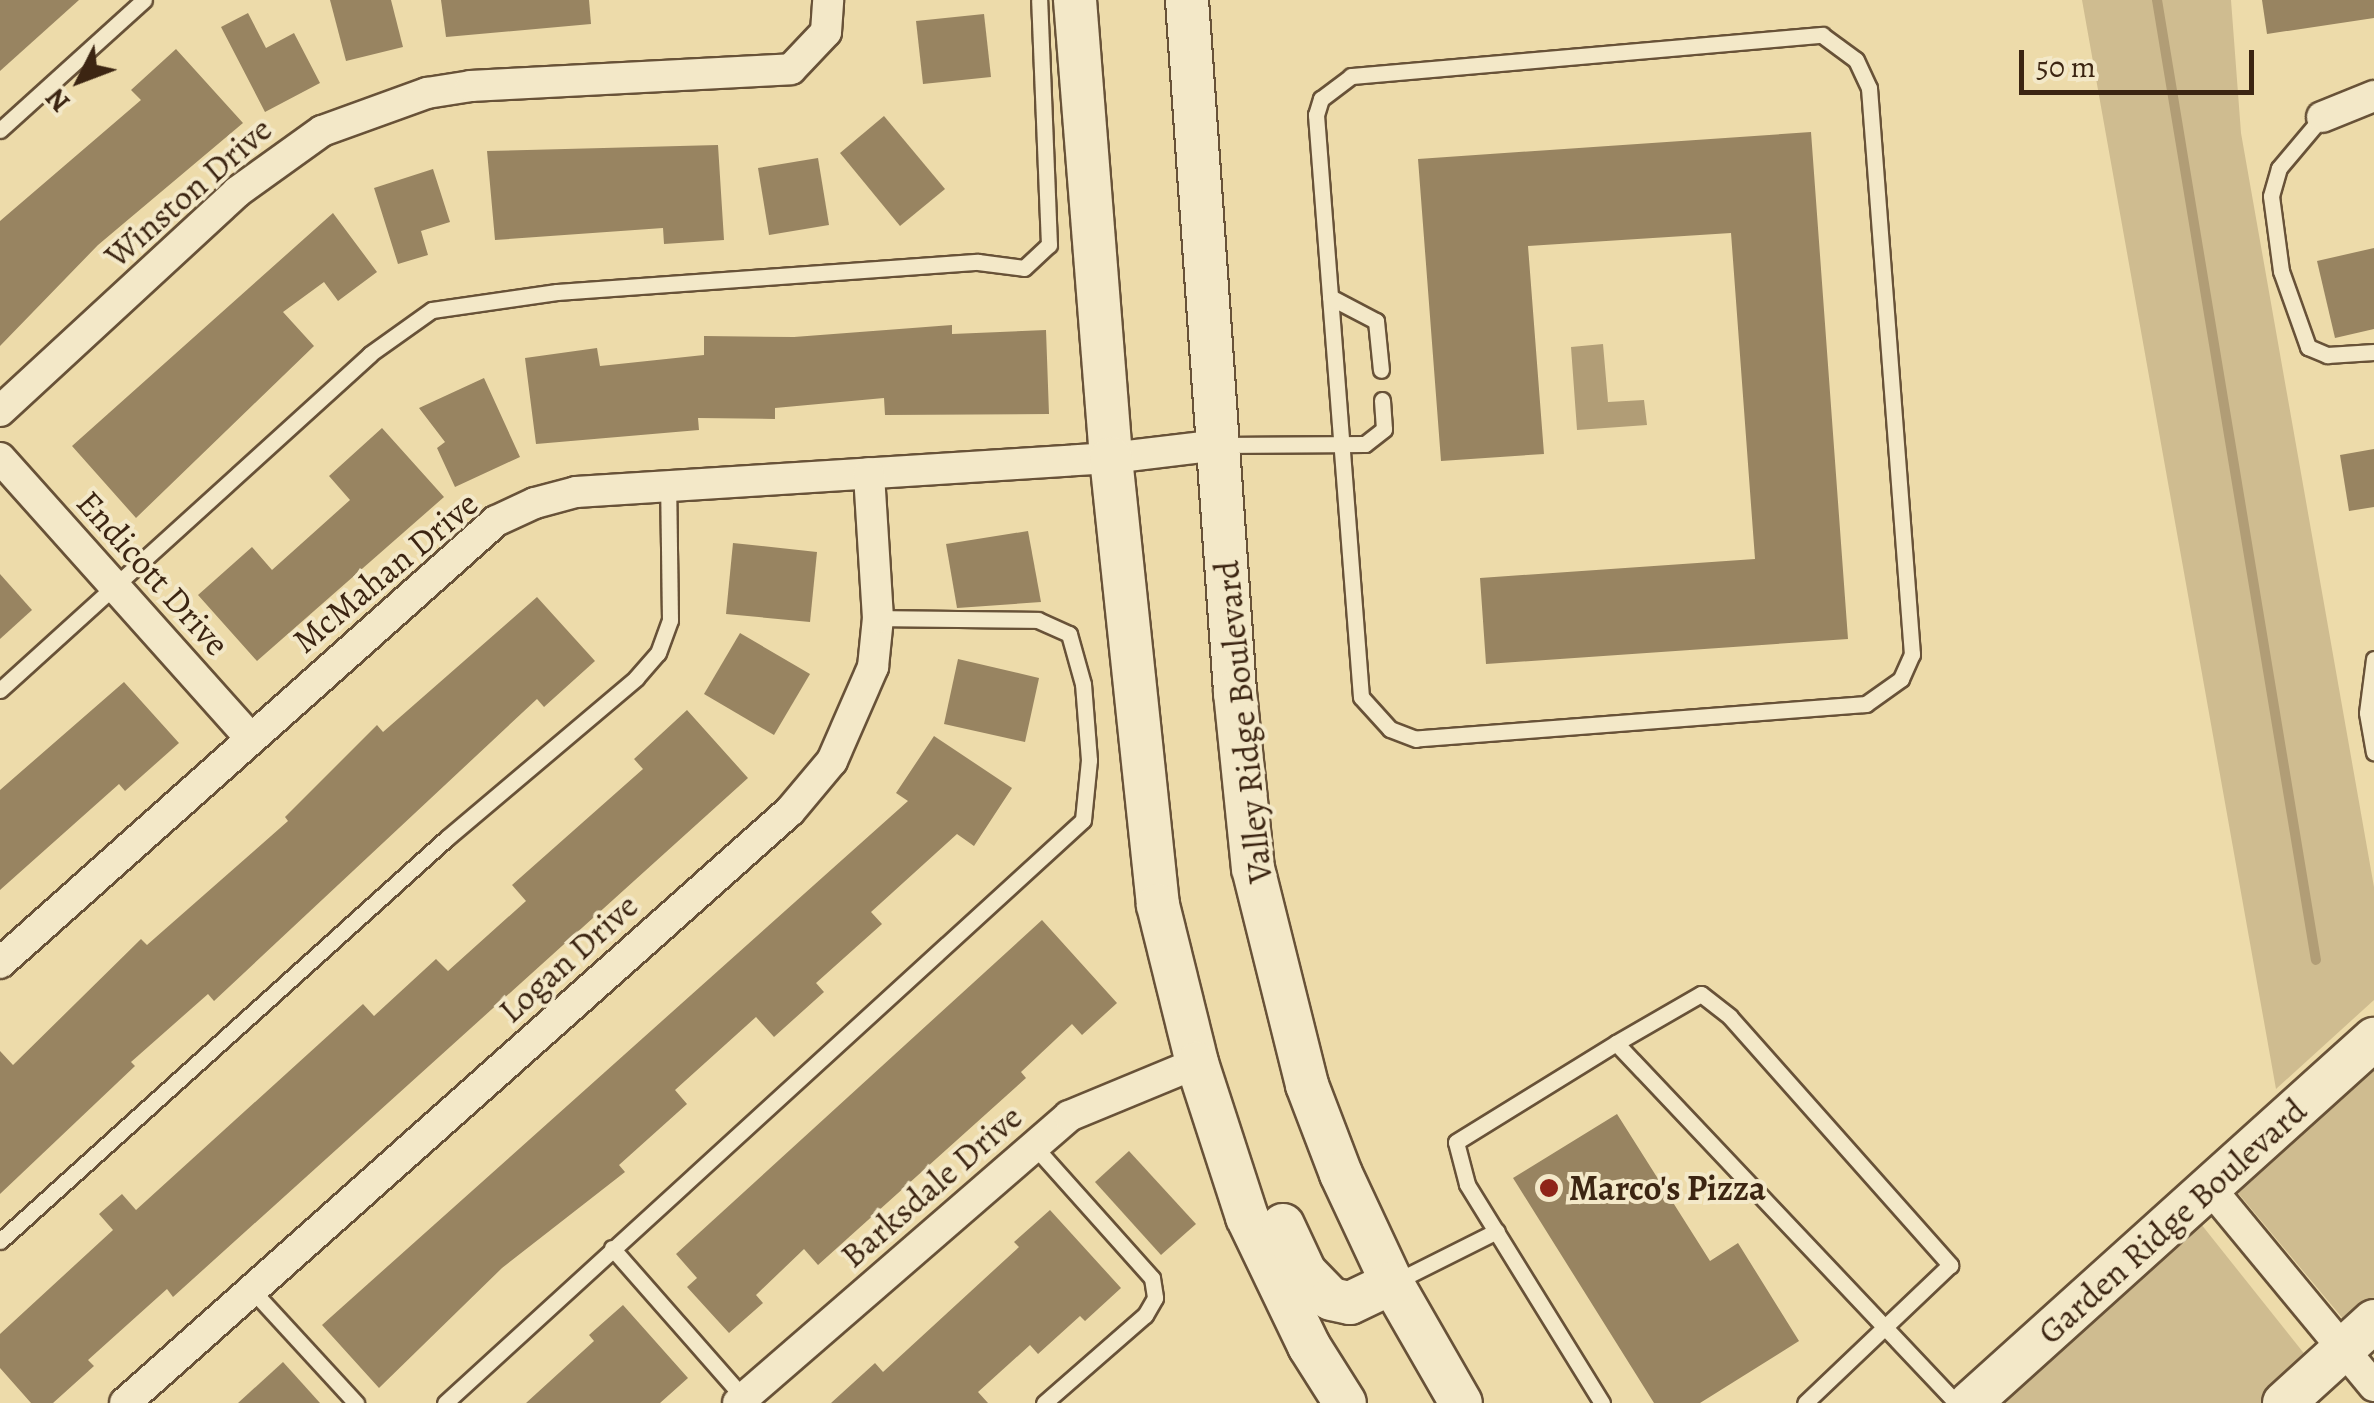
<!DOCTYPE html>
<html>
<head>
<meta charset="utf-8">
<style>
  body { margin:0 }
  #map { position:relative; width:2374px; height:1403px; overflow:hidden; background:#eddbaa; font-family:Alegreya,serif }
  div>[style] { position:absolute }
  .green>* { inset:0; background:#cfbc90 }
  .water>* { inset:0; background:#b19d76 }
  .stream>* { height:10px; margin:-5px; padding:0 5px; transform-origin:5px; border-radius:5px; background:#b19d76 }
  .building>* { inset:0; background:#988461 }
  .roads { filter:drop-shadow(2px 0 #685238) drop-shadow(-2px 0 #685238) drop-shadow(0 2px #685238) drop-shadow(0 -2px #685238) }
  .lane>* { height:15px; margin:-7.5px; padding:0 7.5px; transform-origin:7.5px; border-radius:7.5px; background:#f3e8c8 }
  .street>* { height:30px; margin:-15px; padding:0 15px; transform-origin:15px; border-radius:15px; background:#f3e8c8 }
  .secondary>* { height:42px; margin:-21px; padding:0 21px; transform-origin:21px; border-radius:21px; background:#f3e8c8 }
  .dots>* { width:28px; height:28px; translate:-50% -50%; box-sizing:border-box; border:5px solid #f3e8c8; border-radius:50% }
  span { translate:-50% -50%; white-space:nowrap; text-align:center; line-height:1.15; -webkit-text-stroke:8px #f3e8c8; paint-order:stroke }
  .street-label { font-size:35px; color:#3c2512 }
  .poi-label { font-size:35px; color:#3c2512; font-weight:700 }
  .left { translate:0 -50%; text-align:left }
  .north { position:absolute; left:30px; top:30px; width:100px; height:100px; -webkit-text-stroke:8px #f3e8c8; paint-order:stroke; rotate:228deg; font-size:28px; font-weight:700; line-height:40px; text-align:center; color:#3c2512 }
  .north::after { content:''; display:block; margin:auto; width:35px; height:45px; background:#3c2512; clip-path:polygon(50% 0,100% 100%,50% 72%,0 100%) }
  .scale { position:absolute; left:2019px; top:50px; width:235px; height:45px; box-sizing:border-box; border:5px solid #3c2512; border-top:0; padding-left:12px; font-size:30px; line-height:35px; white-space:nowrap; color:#3c2512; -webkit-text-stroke:8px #f3e8c8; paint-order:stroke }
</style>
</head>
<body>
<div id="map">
  <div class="green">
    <div style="clip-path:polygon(2082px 0,2231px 0,2241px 133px,2374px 887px,2374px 1000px,2276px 1089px)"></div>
    <div style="clip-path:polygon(2374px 1069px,2374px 1303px,2349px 1326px,2238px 1193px)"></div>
    <div style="clip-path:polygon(2201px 1224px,2310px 1361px,2263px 1403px,2004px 1403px)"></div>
  </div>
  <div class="water">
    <div style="clip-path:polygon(1603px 344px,1608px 402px,1644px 400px,1647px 425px,1577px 430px,1571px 347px)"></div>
  </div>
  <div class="stream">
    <div style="left:2157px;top:0;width:973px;rotate:80.6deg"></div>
  </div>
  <div class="building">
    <div style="clip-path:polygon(0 0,79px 0,0 71px)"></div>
    <div style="clip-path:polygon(330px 0,391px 0,403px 47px,346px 61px)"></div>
    <div style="clip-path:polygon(441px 0,589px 0,591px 24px,446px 37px)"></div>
    <div style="clip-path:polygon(2262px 0,2374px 0,2374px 18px,2267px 34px)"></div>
    <div style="clip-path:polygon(248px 13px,266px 48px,294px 33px,320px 83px,265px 112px,221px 27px)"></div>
    <div style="clip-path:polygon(984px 14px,991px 77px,923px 84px,916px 21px)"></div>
    <div style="clip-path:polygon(176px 49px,243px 123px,98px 245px,0 346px,0 221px,141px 100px,131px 90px)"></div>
    <div style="clip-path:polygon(884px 116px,945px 189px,900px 226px,840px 153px)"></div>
    <div style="clip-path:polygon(1811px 132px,1848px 639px,1486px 664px,1480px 578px,1755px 559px,1731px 233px,1528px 246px,1544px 454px,1441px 461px,1418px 159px)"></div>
    <div style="clip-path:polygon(718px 145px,724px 240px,664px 244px,663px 228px,495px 240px,487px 151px)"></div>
    <div style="clip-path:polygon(818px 158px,829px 225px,769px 235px,758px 168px)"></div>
    <div style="clip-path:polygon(433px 169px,450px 222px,421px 231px,428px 255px,398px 264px,374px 188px)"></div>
    <div style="clip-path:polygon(333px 213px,377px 272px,338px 301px,324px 282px,283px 312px,314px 346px,136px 518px,72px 446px)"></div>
    <div style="clip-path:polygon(2374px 248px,2374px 329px,2335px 338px,2317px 261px)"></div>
    <div style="clip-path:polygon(952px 325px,952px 334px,1046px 330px,1049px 414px,885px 415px,884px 398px,775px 408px,775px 419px,698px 418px,699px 430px,536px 444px,525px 358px,597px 348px,600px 366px,704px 355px,704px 336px,794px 337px)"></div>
    <div style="clip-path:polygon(484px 378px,520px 457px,455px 487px,437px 448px,445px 442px,419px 408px)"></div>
    <div style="clip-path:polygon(382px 428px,444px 497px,257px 661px,198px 595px,252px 547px,272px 570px,350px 500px,329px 476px)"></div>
    <div style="clip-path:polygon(2374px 449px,2374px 507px,2349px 511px,2340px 455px)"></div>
    <div style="clip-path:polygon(1028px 531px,1041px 602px,957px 608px,946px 544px)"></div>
    <div style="clip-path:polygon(733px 543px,817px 552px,810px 622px,726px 614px)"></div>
    <div style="clip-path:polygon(0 574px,32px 610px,0 639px)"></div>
    <div style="clip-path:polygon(537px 597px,595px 661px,544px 707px,537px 699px,214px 1001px,208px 994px,131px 1062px,135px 1066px,0 1194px,0 1051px,13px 1065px,141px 939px,147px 945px,288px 821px,285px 817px,377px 725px,383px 732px)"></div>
    <div style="clip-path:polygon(740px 633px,810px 674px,774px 735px,704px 694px)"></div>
    <div style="clip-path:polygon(958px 659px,1039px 678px,1025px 742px,944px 724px)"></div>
    <div style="clip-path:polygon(124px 682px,179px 743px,125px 791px,119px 784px,0 890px,0 790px)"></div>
    <div style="clip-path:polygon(687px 710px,748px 778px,173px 1297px,167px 1289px,88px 1360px,94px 1366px,53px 1403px,31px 1403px,0 1368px,0 1334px,113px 1230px,99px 1214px,122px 1194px,136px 1210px,363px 1004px,374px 1016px,436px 959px,448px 971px,526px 901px,512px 885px,643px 769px,634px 759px)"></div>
    <div style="clip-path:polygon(934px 736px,1012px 788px,974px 846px,957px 834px,871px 912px,882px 924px,816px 983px,824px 992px,774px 1037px,756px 1017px,675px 1090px,687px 1104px,619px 1165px,625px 1172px,502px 1268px,379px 1388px,322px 1325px,908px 801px,896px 793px)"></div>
    <div style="clip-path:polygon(1042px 920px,1117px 1003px,1082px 1035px,1072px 1024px,1021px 1072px,1026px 1078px,818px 1265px,804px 1249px,756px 1295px,763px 1303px,729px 1333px,687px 1287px,697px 1278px,676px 1254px)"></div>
    <div style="clip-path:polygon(1617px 1114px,1710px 1261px,1738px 1243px,1799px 1341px,1700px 1403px,1654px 1403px,1513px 1178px)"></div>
    <div style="clip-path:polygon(1129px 1151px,1196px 1224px,1161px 1255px,1095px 1182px)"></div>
    <div style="clip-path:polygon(1050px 1210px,1121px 1288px,1085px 1321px,1080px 1316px,1038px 1354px,1030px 1345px,978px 1392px,988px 1403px,831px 1403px,875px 1363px,883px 1372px,1019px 1247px,1014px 1242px)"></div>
    <div style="clip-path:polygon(623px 1305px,688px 1378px,660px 1403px,526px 1403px,594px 1341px,589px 1335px)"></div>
    <div style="clip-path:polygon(283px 1362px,320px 1403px,238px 1403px)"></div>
  </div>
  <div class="roads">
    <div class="lane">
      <div style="left:1822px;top:35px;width:42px;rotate:36.3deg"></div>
      <div style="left:1856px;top:60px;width:31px;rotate:65deg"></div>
      <div style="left:1869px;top:88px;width:568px;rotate:85.66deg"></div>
      <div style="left:1912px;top:654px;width:27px;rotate:114deg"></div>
      <div style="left:1901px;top:679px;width:43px;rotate:144.5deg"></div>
      <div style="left:1866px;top:704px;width:451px;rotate:175.6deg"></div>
      <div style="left:1416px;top:739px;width:28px;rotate:-159deg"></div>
      <div style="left:1390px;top:729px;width:43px;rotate:-132.2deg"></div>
      <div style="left:1361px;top:697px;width:584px;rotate:-94.42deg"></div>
      <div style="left:1316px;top:115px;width:17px;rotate:-73deg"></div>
      <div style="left:1321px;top:99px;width:38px;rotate:-37deg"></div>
      <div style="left:1351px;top:76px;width:473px;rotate:-5deg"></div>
      <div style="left:2322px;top:117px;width:67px;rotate:130.1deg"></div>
      <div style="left:2279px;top:168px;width:29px;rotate:106deg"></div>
      <div style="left:2271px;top:196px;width:76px;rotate:82.4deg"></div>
      <div style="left:2281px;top:271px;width:81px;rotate:70.4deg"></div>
      <div style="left:2308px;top:347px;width:21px;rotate:23deg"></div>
      <div style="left:2327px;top:355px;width:47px;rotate:-3.7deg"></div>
      <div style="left:0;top:130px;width:194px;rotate:-42.1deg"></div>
      <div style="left:1330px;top:297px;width:52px;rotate:27.6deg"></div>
      <div style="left:1376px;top:321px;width:49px;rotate:84.2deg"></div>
      <div style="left:1220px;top:445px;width:145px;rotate:-0.4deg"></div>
      <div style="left:1365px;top:444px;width:24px;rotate:-38deg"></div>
      <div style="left:1384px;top:429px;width:29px;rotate:-94deg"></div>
      <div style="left:2374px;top:659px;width:54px;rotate:97.4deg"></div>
      <div style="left:2367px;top:713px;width:40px;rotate:80deg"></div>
      <div style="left:0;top:690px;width:500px;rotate:-42.2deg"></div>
      <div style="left:370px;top:354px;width:76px;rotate:-35.4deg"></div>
      <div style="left:432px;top:310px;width:126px;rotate:-8.2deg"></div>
      <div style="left:557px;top:292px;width:422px;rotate:-4.1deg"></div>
      <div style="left:978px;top:262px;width:46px;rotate:7.4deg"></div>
      <div style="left:1024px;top:268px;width:34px;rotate:-43deg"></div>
      <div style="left:1049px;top:245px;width:245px;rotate:-92.3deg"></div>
      <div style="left:1616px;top:1043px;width:98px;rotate:-30deg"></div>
      <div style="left:1701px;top:994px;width:37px;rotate:38deg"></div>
      <div style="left:1730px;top:1017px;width:332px;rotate:48.4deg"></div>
      <div style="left:1950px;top:1265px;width:200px;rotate:136.4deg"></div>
      <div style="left:1034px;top:1146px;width:177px;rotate:48.2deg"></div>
      <div style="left:1152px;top:1278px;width:20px;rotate:81deg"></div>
      <div style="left:1155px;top:1298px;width:20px;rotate:120deg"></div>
      <div style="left:1145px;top:1315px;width:134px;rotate:138.9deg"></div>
      <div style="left:0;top:1241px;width:602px;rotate:-42.04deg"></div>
      <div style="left:447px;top:838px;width:248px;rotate:-40.2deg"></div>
      <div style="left:636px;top:678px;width:33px;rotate:-49deg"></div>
      <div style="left:658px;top:653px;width:35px;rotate:-70deg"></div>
      <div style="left:670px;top:620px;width:135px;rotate:-90.8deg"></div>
      <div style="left:612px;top:1248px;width:200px;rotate:48.7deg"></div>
      <div style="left:1393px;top:1283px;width:116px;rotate:-26.6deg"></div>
      <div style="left:252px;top:1290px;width:154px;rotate:47.4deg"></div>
      <div style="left:445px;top:1403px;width:864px;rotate:-42.42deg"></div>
      <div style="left:1083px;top:820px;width:60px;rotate:-84.3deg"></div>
      <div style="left:1089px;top:760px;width:76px;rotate:-94.5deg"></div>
      <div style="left:1083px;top:684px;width:52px;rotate:-105.6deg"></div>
      <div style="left:1069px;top:634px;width:34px;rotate:-156deg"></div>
      <div style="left:1038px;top:620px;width:160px;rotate:-179.3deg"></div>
      <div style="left:1602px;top:1403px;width:257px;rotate:-121.7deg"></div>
      <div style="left:1467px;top:1184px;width:43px;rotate:-104.7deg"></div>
      <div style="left:1456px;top:1142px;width:188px;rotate:-31.7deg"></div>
      <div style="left:1616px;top:1043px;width:496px;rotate:46.6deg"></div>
    </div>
    <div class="street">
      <div style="left:2322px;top:117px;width:56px;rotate:-22deg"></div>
      <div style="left:0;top:411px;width:323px;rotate:-42.7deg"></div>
      <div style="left:237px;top:192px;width:105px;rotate:-35.7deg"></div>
      <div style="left:322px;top:131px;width:112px;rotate:-19.9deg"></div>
      <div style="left:427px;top:93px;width:45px;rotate:-9deg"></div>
      <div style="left:471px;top:86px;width:320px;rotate:-3deg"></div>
      <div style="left:791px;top:69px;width:51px;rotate:-46.6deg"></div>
      <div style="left:826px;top:32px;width:32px;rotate:-86deg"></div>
      <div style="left:0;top:458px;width:375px;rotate:48.2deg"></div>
      <div style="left:0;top:963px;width:664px;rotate:-41.71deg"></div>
      <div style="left:496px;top:521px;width:43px;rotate:-24.8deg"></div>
      <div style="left:535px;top:503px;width:42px;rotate:-15deg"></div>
      <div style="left:576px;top:492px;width:536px;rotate:-3.64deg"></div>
      <div style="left:1111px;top:458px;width:110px;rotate:-6.8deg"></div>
      <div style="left:2210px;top:1188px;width:257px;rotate:50.4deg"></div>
      <div style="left:125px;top:1403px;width:890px;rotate:-41.68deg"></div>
      <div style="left:790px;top:811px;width:65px;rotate:-50deg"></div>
      <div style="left:832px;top:761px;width:103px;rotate:-66.4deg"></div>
      <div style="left:873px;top:667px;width:49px;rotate:-84.2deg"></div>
      <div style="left:878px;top:618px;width:145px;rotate:-93.6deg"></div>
      <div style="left:738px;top:1403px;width:438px;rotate:-40.9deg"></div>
      <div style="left:1069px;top:1116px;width:139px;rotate:-22.5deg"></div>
    </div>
    <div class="secondary">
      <div style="left:1075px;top:0;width:459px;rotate:85.5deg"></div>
      <div style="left:1111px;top:458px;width:449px;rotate:84deg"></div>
      <div style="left:1158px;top:905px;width:163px;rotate:76.1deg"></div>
      <div style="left:1197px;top:1063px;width:162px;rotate:72deg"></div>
      <div style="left:1247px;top:1217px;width:143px;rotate:64.3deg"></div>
      <div style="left:1309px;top:1346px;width:67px;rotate:57.7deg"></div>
      <div style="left:1187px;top:0;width:694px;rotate:86.03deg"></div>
      <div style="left:1235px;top:692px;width:177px;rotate:84.2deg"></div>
      <div style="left:1253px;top:868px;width:224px;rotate:76deg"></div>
      <div style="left:1307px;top:1085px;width:95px;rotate:69.1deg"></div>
      <div style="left:1341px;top:1174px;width:120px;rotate:64.9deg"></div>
      <div style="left:1392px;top:1283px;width:138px;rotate:60.1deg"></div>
      <div style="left:1283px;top:1225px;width:52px;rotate:64.9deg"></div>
      <div style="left:1305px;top:1272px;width:37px;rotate:46deg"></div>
      <div style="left:1331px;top:1299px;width:19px;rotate:12deg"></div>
      <div style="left:1350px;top:1303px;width:47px;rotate:-25.5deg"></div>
      <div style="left:1970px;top:1403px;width:544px;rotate:-42.02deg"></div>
      <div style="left:2284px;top:1403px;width:122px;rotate:-42.3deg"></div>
    </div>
  </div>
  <div class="dots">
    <div style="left:1549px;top:1188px;background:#8f2418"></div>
  </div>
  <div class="street-label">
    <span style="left:188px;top:192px;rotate:-41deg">Winston Drive</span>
    <span style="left:385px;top:572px;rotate:-40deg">McMahan Drive</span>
    <span style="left:153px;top:573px;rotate:48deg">Endicott Drive</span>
    <span style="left:1243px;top:722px;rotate:-96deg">Valley Ridge Boulevard</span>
    <span style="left:568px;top:958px;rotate:-42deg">Logan Drive</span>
    <span style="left:931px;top:1186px;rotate:-41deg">Barksdale Drive</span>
    <span style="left:2172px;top:1221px;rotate:-42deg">Garden Ridge Boulevard</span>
  </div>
  <div class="poi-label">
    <span class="left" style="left:1569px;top:1188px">Marco's Pizza</span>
  </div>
  <div class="north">N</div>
  <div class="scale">50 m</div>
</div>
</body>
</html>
